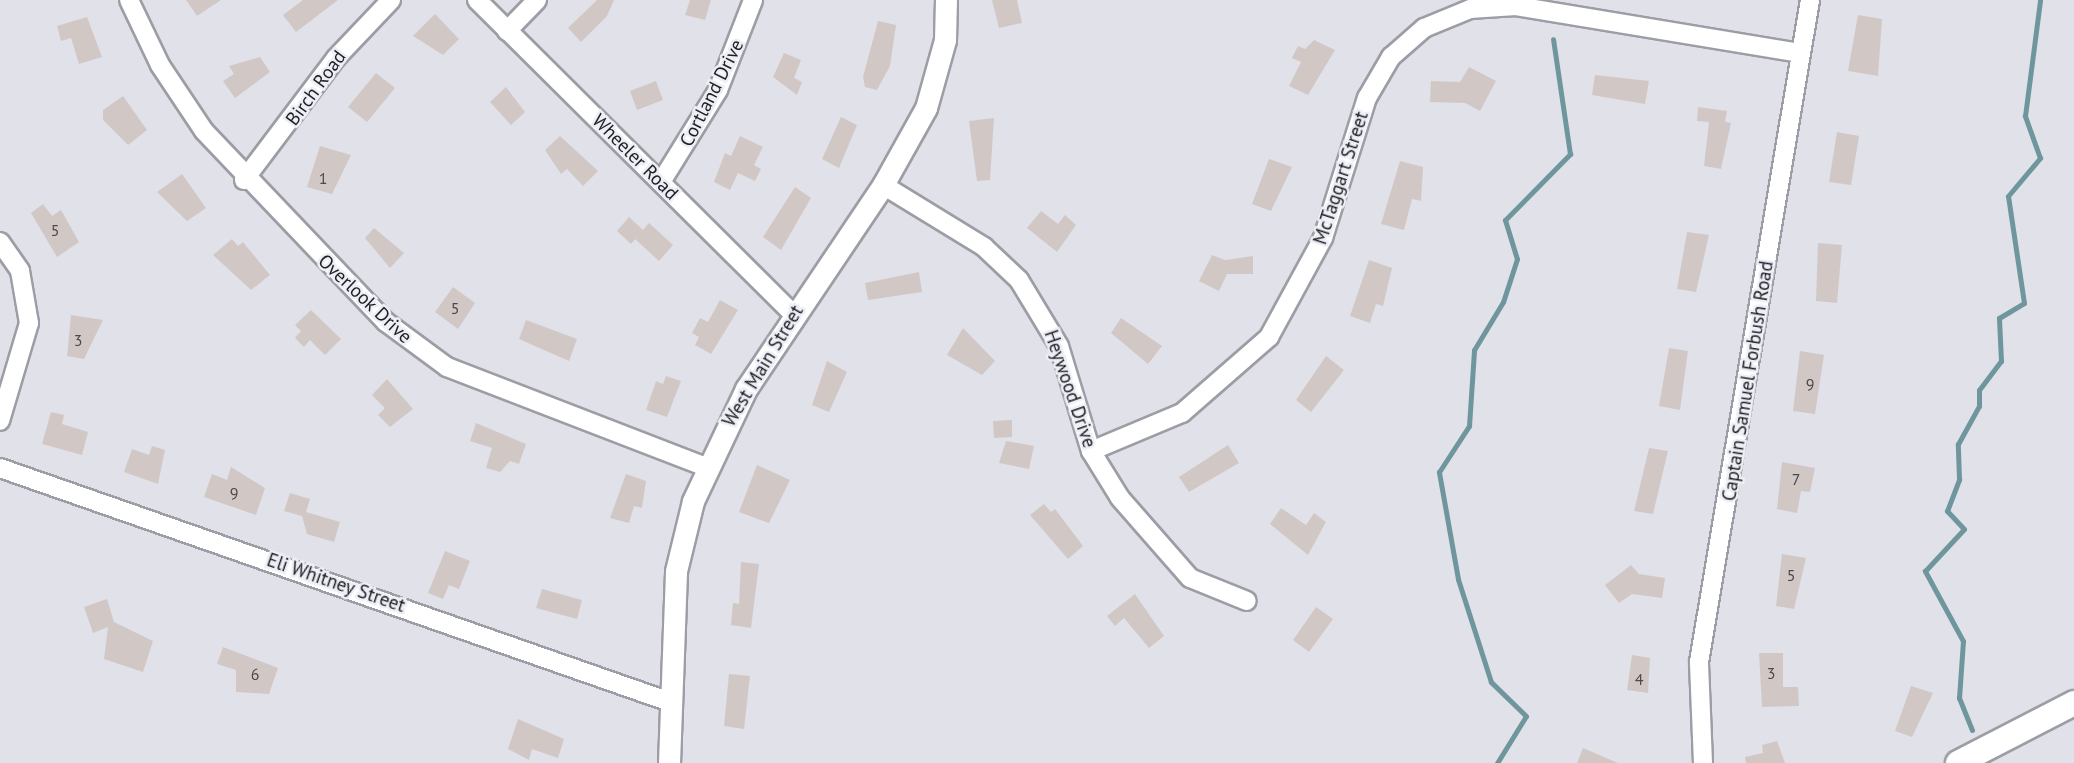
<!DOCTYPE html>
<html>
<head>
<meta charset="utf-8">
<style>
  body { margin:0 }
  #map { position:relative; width:2074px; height:763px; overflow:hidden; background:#e0e1e9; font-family:"PT Sans",sans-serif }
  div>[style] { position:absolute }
  .stream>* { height:5px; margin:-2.5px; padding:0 2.5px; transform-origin:2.5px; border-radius:2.5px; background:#6f969d }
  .building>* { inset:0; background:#d1c8c6 }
  .roads { filter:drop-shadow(2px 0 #9c9da5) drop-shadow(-2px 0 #9c9da5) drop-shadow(0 2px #9c9da5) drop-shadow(0 -2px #9c9da5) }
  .minor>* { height:18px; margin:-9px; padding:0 9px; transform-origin:9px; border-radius:9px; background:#fff }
  .tertiary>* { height:21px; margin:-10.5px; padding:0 10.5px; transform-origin:10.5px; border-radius:10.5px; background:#fff }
  .secondary>* { height:24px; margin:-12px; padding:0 12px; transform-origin:12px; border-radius:12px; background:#fff }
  span { translate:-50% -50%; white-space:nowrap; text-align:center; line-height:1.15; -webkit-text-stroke:5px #edeef6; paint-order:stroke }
  .number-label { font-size:16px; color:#4b494b }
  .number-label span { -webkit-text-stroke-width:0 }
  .street-label { font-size:19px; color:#1e1f22 }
</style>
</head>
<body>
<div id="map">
  <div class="stream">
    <div style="left:1972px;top:730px;width:35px;rotate:-112deg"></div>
    <div style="left:1959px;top:698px;width:57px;rotate:-86deg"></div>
    <div style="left:1963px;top:641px;width:80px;rotate:-118.5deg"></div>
    <div style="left:1925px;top:571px;width:57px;rotate:-47.1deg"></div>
    <div style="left:1964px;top:529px;width:25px;rotate:-133deg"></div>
    <div style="left:1947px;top:511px;width:34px;rotate:-69deg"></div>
    <div style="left:1959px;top:479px;width:35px;rotate:-92deg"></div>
    <div style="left:1958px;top:444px;width:43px;rotate:-61.1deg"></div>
    <div style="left:1979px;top:406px;width:16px;rotate:-90deg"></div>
    <div style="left:1979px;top:390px;width:36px;rotate:-53deg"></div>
    <div style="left:2001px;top:361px;width:43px;rotate:-92.7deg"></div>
    <div style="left:1999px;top:318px;width:29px;rotate:-31deg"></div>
    <div style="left:2024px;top:303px;width:108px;rotate:-98.5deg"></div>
    <div style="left:2008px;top:196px;width:50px;rotate:-49.9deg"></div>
    <div style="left:2040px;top:158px;width:45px;rotate:-109.7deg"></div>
    <div style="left:2025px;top:116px;width:117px;rotate:-82.6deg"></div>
    <div style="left:1497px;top:763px;width:55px;rotate:-58.3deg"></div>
    <div style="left:1526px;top:716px;width:49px;rotate:-135.8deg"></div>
    <div style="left:1491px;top:682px;width:108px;rotate:-107.8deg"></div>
    <div style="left:1458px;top:579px;width:109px;rotate:-100.1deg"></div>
    <div style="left:1439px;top:472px;width:55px;rotate:-56.9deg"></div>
    <div style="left:1469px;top:426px;width:76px;rotate:-86.2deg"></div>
    <div style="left:1474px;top:350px;width:56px;rotate:-58.9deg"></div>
    <div style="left:1503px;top:302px;width:45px;rotate:-72deg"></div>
    <div style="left:1517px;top:259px;width:41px;rotate:-107.1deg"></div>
    <div style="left:1505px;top:220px;width:93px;rotate:-45.4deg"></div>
    <div style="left:1570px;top:154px;width:116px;rotate:-98.4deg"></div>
  </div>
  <div class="building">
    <div style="clip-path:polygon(186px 0,221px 0,197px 16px)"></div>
    <div style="clip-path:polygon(303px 0,338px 0,296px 32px,283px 15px)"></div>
    <div style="clip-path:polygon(597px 0,614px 0,607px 16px,581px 42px,568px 28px)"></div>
    <div style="clip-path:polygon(690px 0,711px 0,705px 20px,685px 15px)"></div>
    <div style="clip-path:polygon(992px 0,1017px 0,1022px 23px,999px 28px)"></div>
    <div style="clip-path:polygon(435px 14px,459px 39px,443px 55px,413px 36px)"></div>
    <div style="clip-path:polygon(1858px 15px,1882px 19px,1878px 76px,1848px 71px)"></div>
    <div style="clip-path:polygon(87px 17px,102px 57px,79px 64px,71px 38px,61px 41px,57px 26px)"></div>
    <div style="clip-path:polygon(878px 21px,896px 25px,890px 66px,877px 90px,865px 87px,863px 77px)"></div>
    <div style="clip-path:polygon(1314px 40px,1335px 50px,1308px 95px,1289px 86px,1301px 62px,1292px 58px,1298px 46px,1305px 49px)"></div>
    <div style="clip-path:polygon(784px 53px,801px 60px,794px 78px,802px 82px,797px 95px,773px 77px)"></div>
    <div style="clip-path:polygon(260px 57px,270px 72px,235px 98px,223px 81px,234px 74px,229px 66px)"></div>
    <div style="clip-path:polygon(1469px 67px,1496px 81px,1480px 111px,1465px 103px,1430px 102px,1431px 81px,1460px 82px)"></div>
    <div style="clip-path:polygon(376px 73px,395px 88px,367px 122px,348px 107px)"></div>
    <div style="clip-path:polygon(1595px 75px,1649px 81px,1645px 104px,1592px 95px)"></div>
    <div style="clip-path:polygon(656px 81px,663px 100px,637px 110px,630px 91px)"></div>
    <div style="clip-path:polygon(506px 87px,525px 112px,511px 125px,490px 102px)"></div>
    <div style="clip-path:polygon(123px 96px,147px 130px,128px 145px,103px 120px,103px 110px)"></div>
    <div style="clip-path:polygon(1698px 107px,1727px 111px,1725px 122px,1731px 123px,1721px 169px,1704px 166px,1709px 122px,1697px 121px)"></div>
    <div style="clip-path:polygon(841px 117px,857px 125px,839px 168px,822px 159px)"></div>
    <div style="clip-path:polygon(994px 118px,990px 180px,977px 181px,969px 121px)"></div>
    <div style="clip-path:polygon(1837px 132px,1859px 136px,1851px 185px,1829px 182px)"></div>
    <div style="clip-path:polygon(560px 136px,598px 171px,583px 186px,567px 169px,561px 174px,545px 150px)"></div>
    <div style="clip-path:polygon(740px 136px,763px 147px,754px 165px,761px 169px,755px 181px,738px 173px,730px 190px,714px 182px,725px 153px,731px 156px)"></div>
    <div style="clip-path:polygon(320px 146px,351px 155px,332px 194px,307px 187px)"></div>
    <div style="clip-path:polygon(1269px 159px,1292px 167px,1271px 211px,1252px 204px)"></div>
    <div style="clip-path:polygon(1400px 161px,1423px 167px,1421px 201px,1412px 199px,1404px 230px,1381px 224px)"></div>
    <div style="clip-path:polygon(182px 174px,206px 208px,187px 221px,157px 192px)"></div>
    <div style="clip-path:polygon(795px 187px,811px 198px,781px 250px,763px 237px)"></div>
    <div style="clip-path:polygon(43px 204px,52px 216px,61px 210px,79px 242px,57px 257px,31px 213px)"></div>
    <div style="clip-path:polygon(1041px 211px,1058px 224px,1065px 215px,1076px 225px,1057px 252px,1027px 228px)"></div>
    <div style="clip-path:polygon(629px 217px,643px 230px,631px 244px,617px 231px)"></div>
    <div style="clip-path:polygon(649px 223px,673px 245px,659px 261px,635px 239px)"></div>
    <div style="clip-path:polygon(374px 228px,404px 253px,390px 268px,365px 238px)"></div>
    <div style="clip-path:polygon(1687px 232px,1709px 235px,1696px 292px,1677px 289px)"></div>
    <div style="clip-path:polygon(232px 239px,238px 246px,243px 242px,270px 275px,251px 290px,213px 255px)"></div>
    <div style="clip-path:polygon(1818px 243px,1842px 245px,1837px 303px,1816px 301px)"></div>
    <div style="clip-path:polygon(1212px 255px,1225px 260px,1253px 256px,1253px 274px,1227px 274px,1219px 291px,1199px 281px)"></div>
    <div style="clip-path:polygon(1369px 260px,1392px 268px,1383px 306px,1376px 304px,1370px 323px,1350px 316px)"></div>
    <div style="clip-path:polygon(919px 272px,922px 292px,868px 300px,865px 283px)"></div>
    <div style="clip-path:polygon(453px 287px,475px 303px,458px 329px,435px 312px)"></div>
    <div style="clip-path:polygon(720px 300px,738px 310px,711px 354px,695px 345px,699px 337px,692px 333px,700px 318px,708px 322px)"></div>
    <div style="clip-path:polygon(311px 310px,341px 339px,325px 355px,310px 340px,304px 347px,295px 338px,301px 331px,295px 325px)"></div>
    <div style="clip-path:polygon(71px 315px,103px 320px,84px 359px,67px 356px)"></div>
    <div style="clip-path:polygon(1121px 318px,1162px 346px,1148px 364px,1111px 333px)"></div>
    <div style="clip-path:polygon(526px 320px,577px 339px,569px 361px,519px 339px)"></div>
    <div style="clip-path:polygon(963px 328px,995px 361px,982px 375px,947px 355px)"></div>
    <div style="clip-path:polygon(1669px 348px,1688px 351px,1680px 410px,1659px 406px)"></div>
    <div style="clip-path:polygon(1800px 351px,1824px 355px,1815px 414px,1793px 411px)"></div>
    <div style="clip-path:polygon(1326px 356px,1344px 370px,1311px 412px,1296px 400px)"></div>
    <div style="clip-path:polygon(827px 361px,847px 372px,829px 412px,812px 405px)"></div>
    <div style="clip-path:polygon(666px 376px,681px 381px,667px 417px,646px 410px,656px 381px,663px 384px)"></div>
    <div style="clip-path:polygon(387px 379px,413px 409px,390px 427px,378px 415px,385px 408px,372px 395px)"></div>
    <div style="clip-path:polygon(51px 412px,64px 415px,62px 424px,88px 432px,82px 455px,42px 444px)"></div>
    <div style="clip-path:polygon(1012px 420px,1012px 437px,994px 438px,993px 421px)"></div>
    <div style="clip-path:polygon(476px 423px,526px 444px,519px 464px,510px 461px,500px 472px,486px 468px,492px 448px,470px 441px)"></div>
    <div style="clip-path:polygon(1006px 441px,1034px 446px,1029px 469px,999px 463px)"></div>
    <div style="clip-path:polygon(1228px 445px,1239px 463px,1189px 492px,1179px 477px)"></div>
    <div style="clip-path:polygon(152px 446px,165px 450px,158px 484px,124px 472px,132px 449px,149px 455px)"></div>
    <div style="clip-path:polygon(1649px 448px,1668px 451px,1653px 514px,1634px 511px)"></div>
    <div style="clip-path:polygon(1782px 462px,1815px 468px,1810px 492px,1801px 491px,1797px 513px,1777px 509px)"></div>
    <div style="clip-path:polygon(757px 465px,790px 480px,769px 523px,739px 512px)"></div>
    <div style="clip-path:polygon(231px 467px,265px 488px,256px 515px,204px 497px,212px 474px,227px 480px)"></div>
    <div style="clip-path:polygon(626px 474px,646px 481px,642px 508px,634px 506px,629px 523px,610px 518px)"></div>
    <div style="clip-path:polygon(290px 493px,310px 499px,306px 512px,340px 522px,334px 542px,307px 534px,302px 516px,284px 511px)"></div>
    <div style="clip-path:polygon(1044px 504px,1051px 512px,1055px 509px,1083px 546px,1068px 559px,1030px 515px)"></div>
    <div style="clip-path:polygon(1281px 508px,1306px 525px,1314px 513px,1326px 522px,1308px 555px,1270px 524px)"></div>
    <div style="clip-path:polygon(445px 551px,470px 561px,459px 589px,449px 585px,443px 599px,428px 593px)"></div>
    <div style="clip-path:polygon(1782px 554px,1806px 558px,1794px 609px,1776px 606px)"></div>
    <div style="clip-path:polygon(741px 562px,759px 564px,751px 628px,731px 625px,733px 603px,739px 604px)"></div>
    <div style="clip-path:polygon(1631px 565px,1639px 574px,1665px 578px,1662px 598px,1632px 594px,1619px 603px,1605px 585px)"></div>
    <div style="clip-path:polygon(542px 589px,582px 600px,577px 619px,536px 608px)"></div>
    <div style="clip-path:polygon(1135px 594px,1164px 636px,1149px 648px,1124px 618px,1115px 626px,1107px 616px)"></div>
    <div style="clip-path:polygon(107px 599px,114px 622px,153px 641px,143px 672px,104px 659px,108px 627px,93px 633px,84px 607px)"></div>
    <div style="clip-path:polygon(1316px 607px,1333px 619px,1309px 652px,1293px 640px)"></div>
    <div style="clip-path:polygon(223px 647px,278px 668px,269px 694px,236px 692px,236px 670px,217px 664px)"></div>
    <div style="clip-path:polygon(1759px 653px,1783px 653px,1783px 687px,1798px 687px,1799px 706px,1762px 707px)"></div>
    <div style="clip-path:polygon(1632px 655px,1650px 658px,1648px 693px,1627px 690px)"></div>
    <div style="clip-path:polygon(729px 674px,750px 676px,744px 729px,724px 726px)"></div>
    <div style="clip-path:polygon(1911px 686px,1933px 693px,1912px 737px,1895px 731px)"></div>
    <div style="clip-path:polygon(518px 719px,564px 739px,558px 758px,532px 749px,529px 760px,508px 749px)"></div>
    <div style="clip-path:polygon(1777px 741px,1785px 763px,1746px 763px,1745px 757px,1763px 753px,1762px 745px)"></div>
    <div style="clip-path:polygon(1583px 748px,1618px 763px,1577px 763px)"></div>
  </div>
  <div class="roads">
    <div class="minor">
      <div style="left:129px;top:0;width:72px;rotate:64.5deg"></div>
      <div style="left:160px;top:65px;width:79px;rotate:56.3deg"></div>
      <div style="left:204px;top:131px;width:264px;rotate:46.4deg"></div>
      <div style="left:386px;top:322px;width:76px;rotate:36.4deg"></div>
      <div style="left:447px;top:367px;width:278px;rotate:21.1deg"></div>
      <div style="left:477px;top:0;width:445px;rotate:44.8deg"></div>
      <div style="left:507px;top:31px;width:43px;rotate:-45.9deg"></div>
      <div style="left:244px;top:180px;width:153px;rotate:-53deg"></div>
      <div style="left:336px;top:58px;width:80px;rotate:-46.5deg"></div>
      <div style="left:661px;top:182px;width:108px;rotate:-58.2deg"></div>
      <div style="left:718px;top:90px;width:97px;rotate:-68.7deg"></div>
      <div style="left:883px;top:185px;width:119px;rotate:31.5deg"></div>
      <div style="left:984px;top:247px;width:48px;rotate:43.3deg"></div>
      <div style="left:1019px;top:280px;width:77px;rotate:58.8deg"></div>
      <div style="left:1059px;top:346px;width:110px;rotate:73.1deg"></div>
      <div style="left:1091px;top:451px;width:55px;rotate:58.3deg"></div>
      <div style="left:1120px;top:498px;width:106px;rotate:48.8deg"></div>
      <div style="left:1190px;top:578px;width:61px;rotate:22deg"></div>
      <div style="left:0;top:242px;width:35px;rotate:55deg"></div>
      <div style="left:20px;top:271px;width:53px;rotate:80.2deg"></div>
      <div style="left:29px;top:323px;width:102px;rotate:106.5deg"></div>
      <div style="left:1091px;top:451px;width:99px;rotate:-22.7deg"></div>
      <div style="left:1182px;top:413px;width:116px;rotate:-41.1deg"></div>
      <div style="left:1269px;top:337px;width:113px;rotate:-61.4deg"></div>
      <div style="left:1323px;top:238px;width:147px;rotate:-72.6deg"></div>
      <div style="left:1367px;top:98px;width:48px;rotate:-59.7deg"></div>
      <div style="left:1391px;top:57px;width:44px;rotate:-41.3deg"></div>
      <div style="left:1424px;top:28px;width:50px;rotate:-22.4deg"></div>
      <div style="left:1470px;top:9px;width:46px;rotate:-3.7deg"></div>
      <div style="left:1516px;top:6px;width:287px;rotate:9.4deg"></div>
      <div style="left:0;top:468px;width:710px;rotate:19.25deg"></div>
      <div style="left:1703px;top:763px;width:101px;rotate:-92.3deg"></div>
      <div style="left:1699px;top:662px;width:671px;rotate:-80.48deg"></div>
    </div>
    <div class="tertiary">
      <div style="left:669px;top:763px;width:192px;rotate:-87.9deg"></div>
      <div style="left:676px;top:571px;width:72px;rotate:-76.3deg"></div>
      <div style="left:693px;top:501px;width:124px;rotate:-64.7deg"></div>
      <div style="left:746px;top:389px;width:246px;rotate:-56.1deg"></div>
      <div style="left:883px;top:185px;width:88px;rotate:-60.8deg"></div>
      <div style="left:926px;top:108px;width:71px;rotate:-74.4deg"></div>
      <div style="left:945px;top:40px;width:40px;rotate:-88.6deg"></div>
    </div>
    <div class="secondary">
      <div style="left:1958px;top:763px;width:131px;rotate:-27.3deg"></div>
    </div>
  </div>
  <div class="number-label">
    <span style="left:323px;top:178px">1</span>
    <span style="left:55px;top:230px">5</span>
    <span style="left:455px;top:308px">5</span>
    <span style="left:78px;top:340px">3</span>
    <span style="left:1810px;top:384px">9</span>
    <span style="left:1796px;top:479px">7</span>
    <span style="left:234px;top:493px">9</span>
    <span style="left:1791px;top:575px">5</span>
    <span style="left:1771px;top:673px">3</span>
    <span style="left:255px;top:674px">6</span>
    <span style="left:1639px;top:679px">4</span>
  </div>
  <div class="street-label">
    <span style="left:316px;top:88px;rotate:-54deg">Birch Road</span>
    <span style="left:712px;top:93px;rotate:-63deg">Cortland Drive</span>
    <span style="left:635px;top:157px;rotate:45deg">Wheeler Road</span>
    <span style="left:1341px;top:178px;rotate:-72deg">McTaggart Street</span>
    <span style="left:365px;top:299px;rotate:43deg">Overlook Drive</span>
    <span style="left:763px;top:366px;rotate:-59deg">West Main Street</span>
    <span style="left:1748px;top:381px;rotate:-81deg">Captain Samuel Forbush Road</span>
    <span style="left:1070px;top:389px;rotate:71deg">Heywood Drive</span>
    <span style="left:336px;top:583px;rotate:19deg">Eli Whitney Street</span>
  </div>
</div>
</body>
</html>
